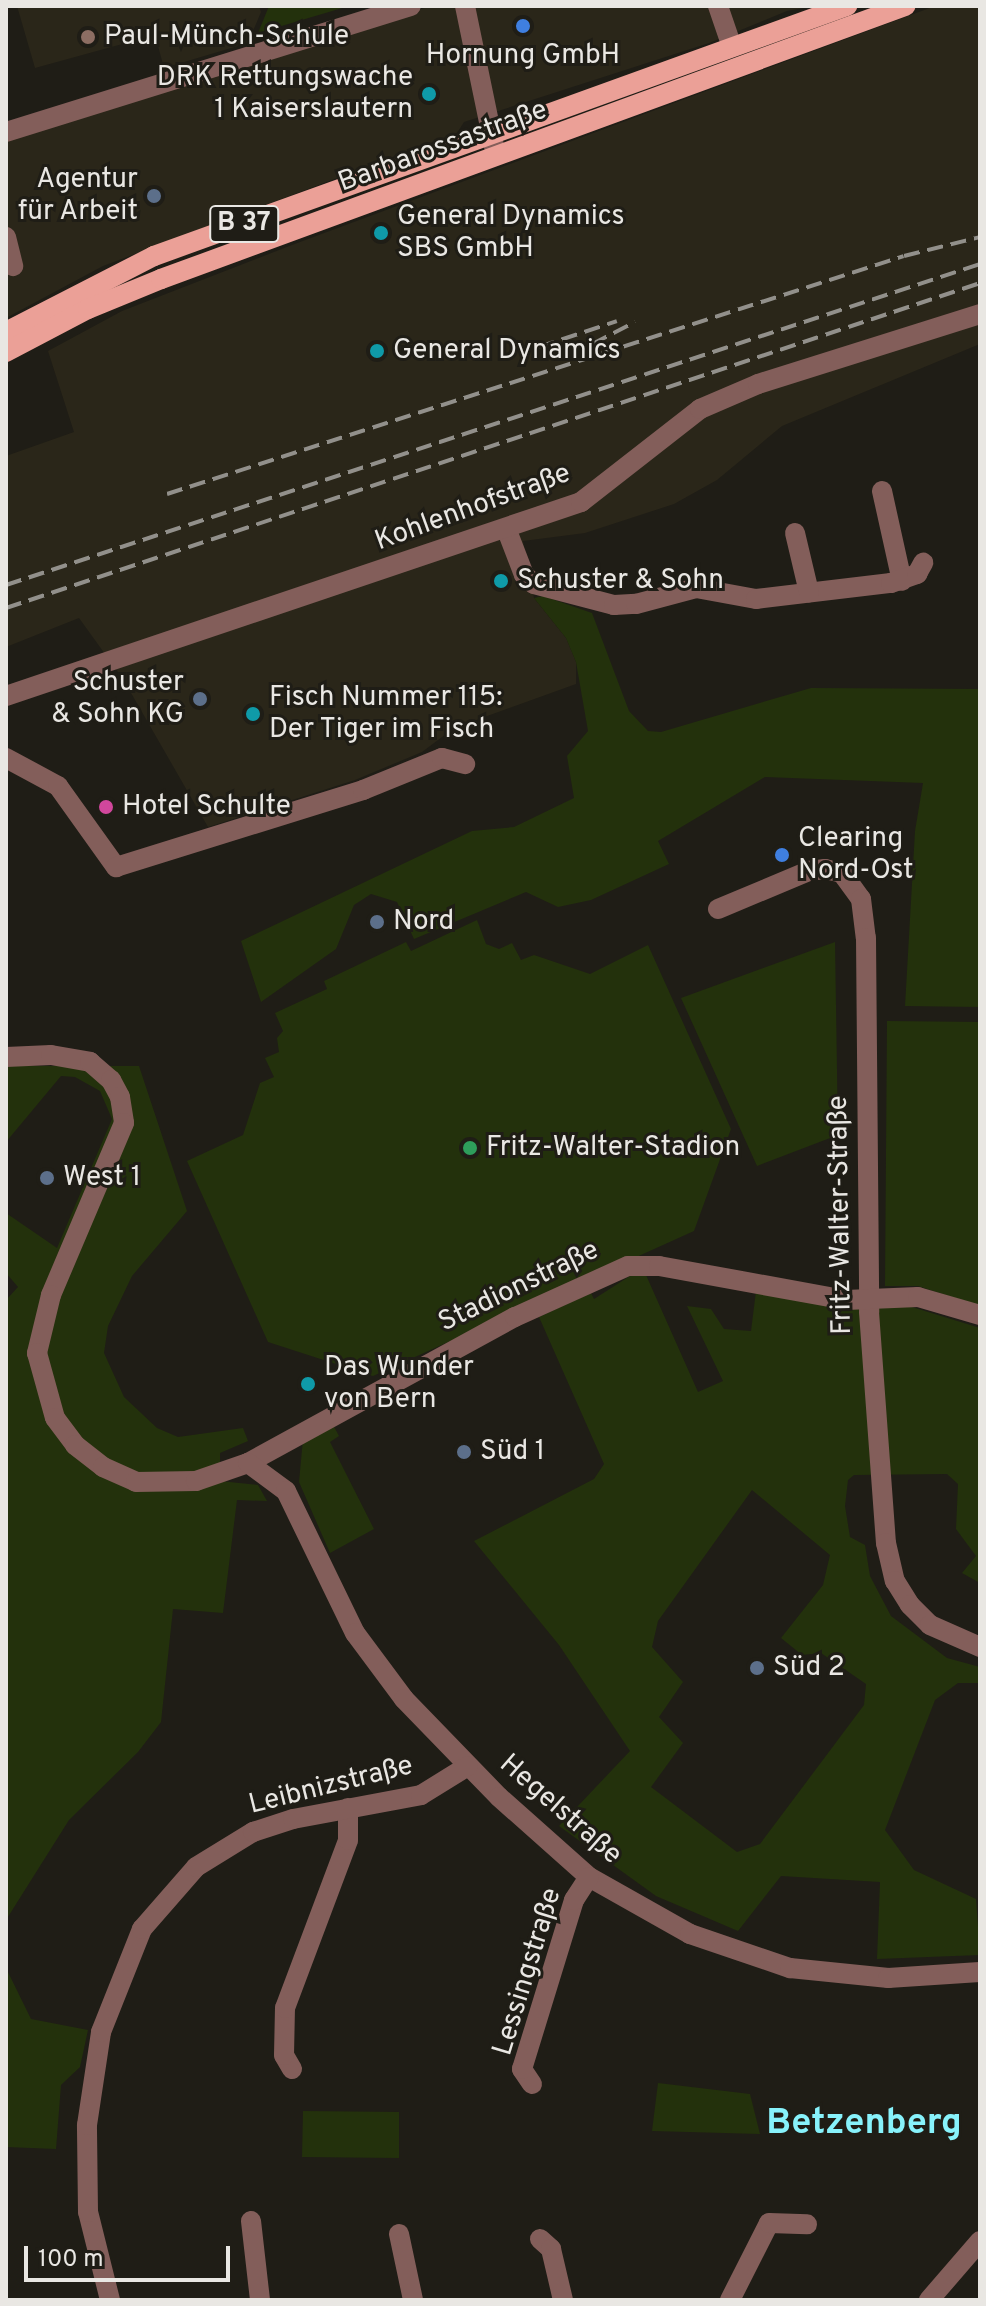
<!DOCTYPE html>
<html>
<head>
<meta charset="utf-8">
<style>
  body { margin:0 }
  #map { position:relative; width:986px; height:2306px; overflow:hidden; background:#1f1d16; font-family:Overpass,sans-serif }
  div>[style] { position:absolute }
  .built>* { inset:0; background:#2a2619 }
  .green>* { inset:0; background:#23310c }
  .minor>* { height:20px; margin:-10px; padding:0 10px; transform-origin:10px; border-radius:10px; background:#835e5a }
  .major>* { height:20px; margin:-10px; padding:0 10px; transform-origin:10px; border-radius:10px; background:#eba097 }
  .rail>* { height:4px; margin-top:-2px; transform-origin:0; background:repeating-linear-gradient(90deg,#92908b 0 16px,transparent 0 24px) }
  .dots>* { width:22px; height:22px; translate:-50% -50%; box-sizing:border-box; border:4px solid #1f1d16; border-radius:50% }
  span { translate:-50% -50%; white-space:nowrap; text-align:center; line-height:1.15; -webkit-text-stroke:6px #1f1d16; paint-order:stroke }
  .shield-label span { padding:2px 6px; background:#1f1d16; border:2px solid; border-radius:6px; -webkit-text-stroke-width:0 }
  .shield-label { font-size:26px; color:#e9e7e3; font-weight:700 }
  .poi-label { font-size:28px; color:#e9e7e3 }
  .left { translate:0 -50%; text-align:left }
  .right { translate:-100% -50%; text-align:right }
  .street-label { font-size:28px; color:#e9e7e3 }
  .district-label { font-size:36px; color:#87f2fb; font-weight:700 }
  .frame { position:absolute; inset:0; border:8px solid #e9e7e3; pointer-events:none }
  .scale { position:absolute; left:24px; top:2246px; width:206px; height:36px; box-sizing:border-box; border:4px solid #e9e7e3; border-top:0; padding-left:10px; font-size:24px; line-height:28px; white-space:nowrap; color:#e9e7e3; -webkit-text-stroke:6px #1f1d16; paint-order:stroke }
</style>
</head>
<body>
<div id="map">
  <div class="built">
    <div style="clip-path:polygon(17px 6px,259px 6px,261px 12px,248px 43px,164px 68px,155px 35px,35px 68px)"></div>
    <div style="clip-path:polygon(431px 6px,814px 6px,787px 11px,709px 43px,464px 122px,457px 133px,103px 266px,6px 318px,6px 254px,12px 252px,6px 227px,6px 136px)"></div>
    <div style="clip-path:polygon(935px 6px,980px 6px,980px 344px,782px 426px,717px 480px,674px 504px,585px 533px,523px 541px,534px 598px,566px 638px,576px 662px,576px 684px,454px 728px,422px 752px,355px 780px,208px 827px,123px 679px,79px 618px,6px 647px,6px 456px,74px 432px,48px 351px,122px 311px,292px 245px)"></div>
  </div>
  <div class="green">
    <div style="clip-path:polygon(269px 6px,349px 6px,258px 33px)"></div>
    <div style="clip-path:polygon(543px 596px,592px 613px,629px 711px,648px 731px,661px 732px,811px 688px,980px 689px,980px 1007px,905px 1006px,915px 831px,923px 783px,765px 777px,658px 841px,669px 864px,591px 900px,558px 907px,526px 892px,414px 939px,397px 902px,371px 894px,354px 905px,336px 949px,261px 1002px,241px 941px,472px 831px,514px 827px,574px 798px,567px 756px,588px 731px,576px 662px,566px 638px,534px 598px)"></div>
    <div style="clip-path:polygon(477px 920px,486px 944px,499px 949px,512px 943px,521px 960px,534px 955px,590px 974px,648px 945px,731px 1129px,694px 1231px,373px 1376px,268px 1342px,187px 1161px,243px 1135px,260px 1083px,274px 1077px,265px 1058px,279px 1052px,277px 1038px,283px 1031px,275px 1013px,327px 989px,324px 981px,406px 942px,411px 951px)"></div>
    <div style="clip-path:polygon(835px 942px,838px 1135px,757px 1166px,681px 998px)"></div>
    <div style="clip-path:polygon(887px 1021px,980px 1022px,980px 1306px,918px 1286px,885px 1286px)"></div>
    <div style="clip-path:polygon(6px 1066px,139px 1066px,187px 1211px,132px 1276px,108px 1326px,104px 1353px,124px 1397px,157px 1428px,178px 1437px,243px 1428px,248px 1441px,220px 1453px,220px 1481px,258px 1485px,267px 1501px,237px 1500px,223px 1613px,173px 1609px,161px 1722px,138px 1752px,69px 1820px,6px 1920px,6px 1300px,18px 1287px,6px 1273px,6px 1213px,57px 1248px,112px 1119px,100px 1091px,75px 1077px,61px 1076px,6px 1142px)"></div>
    <div style="clip-path:polygon(evenodd,646px 1275px,698px 1392px,723px 1381px,687px 1306px,711px 1309px,724px 1329px,751px 1331px,756px 1291px,912px 1307px,980px 1328px,980px 1583px,962px 1573px,976px 1556px,956px 1529px,958px 1484px,947px 1474px,854px 1475px,848px 1480px,845px 1506px,850px 1537px,865px 1545px,870px 1576px,891px 1616px,947px 1658px,980px 1667px,980px 1683px,958px 1683px,935px 1700px,885px 1830px,914px 1870px,976px 1899px,980px 1955px,877px 1959px,880px 1882px,781px 1876px,738px 1931px,656px 1896px,559px 1826px,630px 1751px,559px 1645px,474px 1541px,594px 1479px,604px 1464px,539px 1317px,591px 1293px,594px 1299px,630px 1276px,646px 1275px,752px 1490px,830px 1555px,823px 1585px,781px 1638px,802px 1655px,821px 1653px,866px 1684px,864px 1705px,760px 1844px,737px 1852px,651px 1787px,683px 1743px,659px 1717px,683px 1682px,652px 1647px,658px 1621px,752px 1490px)"></div>
    <div style="clip-path:polygon(332px 1423px,339px 1436px,330px 1442px,374px 1529px,330px 1553px,299px 1482px,303px 1439px)"></div>
    <div style="clip-path:polygon(6px 1968px,31px 2019px,88px 2030px,80px 2067px,61px 2085px,56px 2149px,6px 2147px)"></div>
    <div style="clip-path:polygon(658px 2083px,750px 2094px,760px 2134px,652px 2131px)"></div>
    <div style="clip-path:polygon(303px 2111px,399px 2112px,399px 2158px,302px 2157px)"></div>
  </div>
  <div class="minor">
    <div style="left:465px;top:6px;width:148px;rotate:78.3deg"></div>
    <div style="left:718px;top:6px;width:43px;rotate:71.1deg"></div>
    <div style="left:6px;top:132px;width:424px;rotate:-17.3deg"></div>
    <div style="left:6px;top:237px;width:30px;rotate:76deg"></div>
    <div style="left:882px;top:491px;width:92px;rotate:77.5deg"></div>
    <div style="left:506px;top:528px;width:50px;rotate:69deg"></div>
    <div style="left:524px;top:575px;width:13px;rotate:42deg"></div>
    <div style="left:534px;top:584px;width:83px;rotate:14.7deg"></div>
    <div style="left:614px;top:605px;width:22px;rotate:-3deg"></div>
    <div style="left:636px;top:604px;width:62px;rotate:-14.9deg"></div>
    <div style="left:696px;top:588px;width:61px;rotate:10.4deg"></div>
    <div style="left:756px;top:599px;width:136px;rotate:-6.8deg"></div>
    <div style="left:891px;top:583px;width:28px;rotate:-19deg"></div>
    <div style="left:917px;top:574px;width:13px;rotate:-61deg"></div>
    <div style="left:795px;top:533px;width:61px;rotate:76.7deg"></div>
    <div style="left:6px;top:696px;width:607px;rotate:-18.64deg"></div>
    <div style="left:581px;top:502px;width:151px;rotate:-38deg"></div>
    <div style="left:700px;top:409px;width:63px;rotate:-23.3deg"></div>
    <div style="left:758px;top:384px;width:233px;rotate:-17.5deg"></div>
    <div style="left:6px;top:758px;width:59px;rotate:28.3deg"></div>
    <div style="left:58px;top:786px;width:100px;rotate:54.4deg"></div>
    <div style="left:116px;top:867px;width:259px;rotate:-17.3deg"></div>
    <div style="left:363px;top:790px;width:85px;rotate:-22.1deg"></div>
    <div style="left:442px;top:758px;width:24px;rotate:15deg"></div>
    <div style="left:718px;top:909px;width:99px;rotate:-22.7deg"></div>
    <div style="left:809px;top:871px;width:16px;rotate:-7deg"></div>
    <div style="left:825px;top:869px;width:17px;rotate:13deg"></div>
    <div style="left:842px;top:873px;width:32px;rotate:54deg"></div>
    <div style="left:861px;top:899px;width:39px;rotate:83deg"></div>
    <div style="left:866px;top:938px;width:374px;rotate:89.5deg"></div>
    <div style="left:869px;top:1312px;width:232px;rotate:85.8deg"></div>
    <div style="left:886px;top:1543px;width:39px;rotate:77deg"></div>
    <div style="left:895px;top:1581px;width:28px;rotate:58deg"></div>
    <div style="left:910px;top:1605px;width:28px;rotate:45deg"></div>
    <div style="left:930px;top:1625px;width:55px;rotate:23.7deg"></div>
    <div style="left:6px;top:1057px;width:45px;rotate:-2.5deg"></div>
    <div style="left:51px;top:1055px;width:40px;rotate:10deg"></div>
    <div style="left:90px;top:1062px;width:28px;rotate:41deg"></div>
    <div style="left:111px;top:1080px;width:19px;rotate:62deg"></div>
    <div style="left:120px;top:1097px;width:26px;rotate:81deg"></div>
    <div style="left:124px;top:1123px;width:187px;rotate:113deg"></div>
    <div style="left:51px;top:1295px;width:60px;rotate:103.6deg"></div>
    <div style="left:37px;top:1353px;width:67px;rotate:74.5deg"></div>
    <div style="left:55px;top:1418px;width:34px;rotate:53deg"></div>
    <div style="left:75px;top:1445px;width:36px;rotate:38deg"></div>
    <div style="left:103px;top:1467px;width:36px;rotate:24deg"></div>
    <div style="left:136px;top:1482px;width:60px;rotate:-1deg"></div>
    <div style="left:196px;top:1481px;width:55px;rotate:-19.1deg"></div>
    <div style="left:248px;top:1463px;width:304px;rotate:-28.7deg"></div>
    <div style="left:515px;top:1317px;width:124px;rotate:-24.3deg"></div>
    <div style="left:628px;top:1266px;width:31px"></div>
    <div style="left:659px;top:1266px;width:190px;rotate:10.3deg"></div>
    <div style="left:846px;top:1300px;width:72px;rotate:-2.4deg"></div>
    <div style="left:918px;top:1297px;width:65px;rotate:16.2deg"></div>
    <div style="left:248px;top:1463px;width:47px;rotate:36.4deg"></div>
    <div style="left:286px;top:1491px;width:158px;rotate:64.1deg"></div>
    <div style="left:355px;top:1633px;width:82px;rotate:53.4deg"></div>
    <div style="left:404px;top:1699px;width:136px;rotate:45.9deg"></div>
    <div style="left:499px;top:1797px;width:120px;rotate:41.6deg"></div>
    <div style="left:589px;top:1877px;width:116px;rotate:29.4deg"></div>
    <div style="left:690px;top:1934px;width:106px;rotate:18.8deg"></div>
    <div style="left:790px;top:1968px;width:99px;rotate:5.8deg"></div>
    <div style="left:888px;top:1978px;width:92px;rotate:-3.7deg"></div>
    <div style="left:292px;top:2069px;width:16px;rotate:-120deg"></div>
    <div style="left:284px;top:2055px;width:47px;rotate:-88.8deg"></div>
    <div style="left:285px;top:2008px;width:179px;rotate:-69.4deg"></div>
    <div style="left:348px;top:1840px;width:32px;rotate:-90deg"></div>
    <div style="left:532px;top:2084px;width:18px;rotate:-124deg"></div>
    <div style="left:522px;top:2069px;width:177px;rotate:-72.9deg"></div>
    <div style="left:574px;top:1900px;width:27px;rotate:-57deg"></div>
    <div style="left:251px;top:2221px;width:80px;rotate:83.5deg"></div>
    <div style="left:399px;top:2234px;width:67px;rotate:78deg"></div>
    <div style="left:540px;top:2239px;width:15px;rotate:42deg"></div>
    <div style="left:551px;top:2249px;width:52px;rotate:76.8deg"></div>
    <div style="left:110px;top:2300px;width:91px;rotate:-104deg"></div>
    <div style="left:88px;top:2212px;width:87px;rotate:-90.7deg"></div>
    <div style="left:87px;top:2125px;width:94px;rotate:-81.4deg"></div>
    <div style="left:101px;top:2032px;width:111px;rotate:-68.3deg"></div>
    <div style="left:142px;top:1929px;width:82px;rotate:-48.9deg"></div>
    <div style="left:196px;top:1867px;width:67px;rotate:-31.6deg"></div>
    <div style="left:253px;top:1832px;width:42px;rotate:-18deg"></div>
    <div style="left:293px;top:1819px;width:130px;rotate:-10.6deg"></div>
    <div style="left:421px;top:1795px;width:55px;rotate:-31.7deg"></div>
    <div style="left:730px;top:2300px;width:86px;rotate:-63.1deg"></div>
    <div style="left:769px;top:2223px;width:38px;rotate:2deg"></div>
    <div style="left:929px;top:2300px;width:78px;rotate:-49.2deg"></div>
  </div>
  <div class="major">
    <div style="left:6px;top:332px;width:166px;rotate:-27.2deg"></div>
    <div style="left:154px;top:256px;width:737px;rotate:-19.84deg"></div>
    <div style="left:6px;top:352px;width:93px;rotate:-27.7deg"></div>
    <div style="left:88px;top:309px;width:79px;rotate:-22.3deg"></div>
    <div style="left:161px;top:279px;width:793px;rotate:-20.15deg"></div>
  </div>
  <div class="rail">
    <div style="left:539px;top:347px;width:82px;rotate:-18.4deg"></div>
    <div style="left:571px;top:355px;width:72px;rotate:-27.3deg"></div>
    <div style="left:167px;top:494px;width:774px;rotate:-17.9deg"></div>
    <div style="left:904px;top:256px;width:78px;rotate:-14deg"></div>
    <div style="left:6px;top:585px;width:1026px;rotate:-18.24deg"></div>
    <div style="left:6px;top:608px;width:1027px;rotate:-18.45deg"></div>
  </div>
  <div class="dots">
    <div style="left:523px;top:26px;background:#3f7fe0"></div>
    <div style="left:88px;top:37px;background:#8d6e63"></div>
    <div style="left:429px;top:94px;background:#0f9aa8"></div>
    <div style="left:154px;top:196px;background:#5c6f8a"></div>
    <div style="left:381px;top:233px;background:#0f9aa8"></div>
    <div style="left:377px;top:351px;background:#0f9aa8"></div>
    <div style="left:501px;top:581px;background:#0f9aa8"></div>
    <div style="left:200px;top:699px;background:#5c6f8a"></div>
    <div style="left:253px;top:714px;background:#0f9aa8"></div>
    <div style="left:106px;top:807px;background:#d1479c"></div>
    <div style="left:782px;top:855px;background:#3f7fe0"></div>
    <div style="left:377px;top:922px;background:#5c6f8a"></div>
    <div style="left:470px;top:1148px;background:#2e9e5b"></div>
    <div style="left:47px;top:1178px;background:#5c6f8a"></div>
    <div style="left:308px;top:1384px;background:#0f9aa8"></div>
    <div style="left:464px;top:1452px;background:#5c6f8a"></div>
    <div style="left:757px;top:1668px;background:#5c6f8a"></div>
  </div>
  <div class="shield-label">
    <span style="left:244px;top:224px">B 37</span>
  </div>
  <div class="poi-label">
    <span class="left" style="left:104px;top:37px">Paul-Münch-Schule</span>
    <span style="left:523px;top:56px">Hornung GmbH</span>
    <span class="right" style="left:413px;top:94px">DRK Rettungswache<br>1 Kaiserslautern</span>
    <span class="right" style="left:138px;top:196px">Agentur<br>für Arbeit</span>
    <span class="left" style="left:397px;top:233px">General Dynamics<br>SBS GmbH</span>
    <span class="left" style="left:393px;top:351px">General Dynamics</span>
    <span class="left" style="left:517px;top:581px">Schuster &amp; Sohn</span>
    <span class="right" style="left:184px;top:699px">Schuster<br>&amp; Sohn KG</span>
    <span class="left" style="left:269px;top:714px">Fisch Nummer 115:<br>Der Tiger im Fisch</span>
    <span class="left" style="left:122px;top:807px">Hotel Schulte</span>
    <span class="left" style="left:798px;top:855px">Clearing<br>Nord-Ost</span>
    <span class="left" style="left:393px;top:922px">Nord</span>
    <span class="left" style="left:486px;top:1148px">Fritz-Walter-Stadion</span>
    <span class="left" style="left:63px;top:1178px">West 1</span>
    <span class="left" style="left:324px;top:1384px">Das Wunder<br>von Bern</span>
    <span class="left" style="left:480px;top:1452px">Süd 1</span>
    <span class="left" style="left:773px;top:1668px">Süd 2</span>
  </div>
  <div class="street-label">
    <span style="left:443px;top:147px;rotate:-20deg">Barbarossastraße</span>
    <span style="left:473px;top:508px;rotate:-20deg">Kohlenhofstraße</span>
    <span style="left:841px;top:1215px;rotate:-91deg">Fritz-Walter-Straße</span>
    <span style="left:519px;top:1287px;rotate:-26deg">Stadionstraße</span>
    <span style="left:331px;top:1786px;rotate:-14deg">Leibnizstraße</span>
    <span style="left:560px;top:1810px;rotate:41deg">Hegelstraße</span>
    <span style="left:528px;top:1972px;rotate:-73deg">Lessingstraße</span>
  </div>
  <div class="district-label">
    <span style="left:864px;top:2125px">Betzenberg</span>
  </div>
  <div class="frame"></div>
  <div class="scale">100 m</div>
</div>
</body>
</html>
